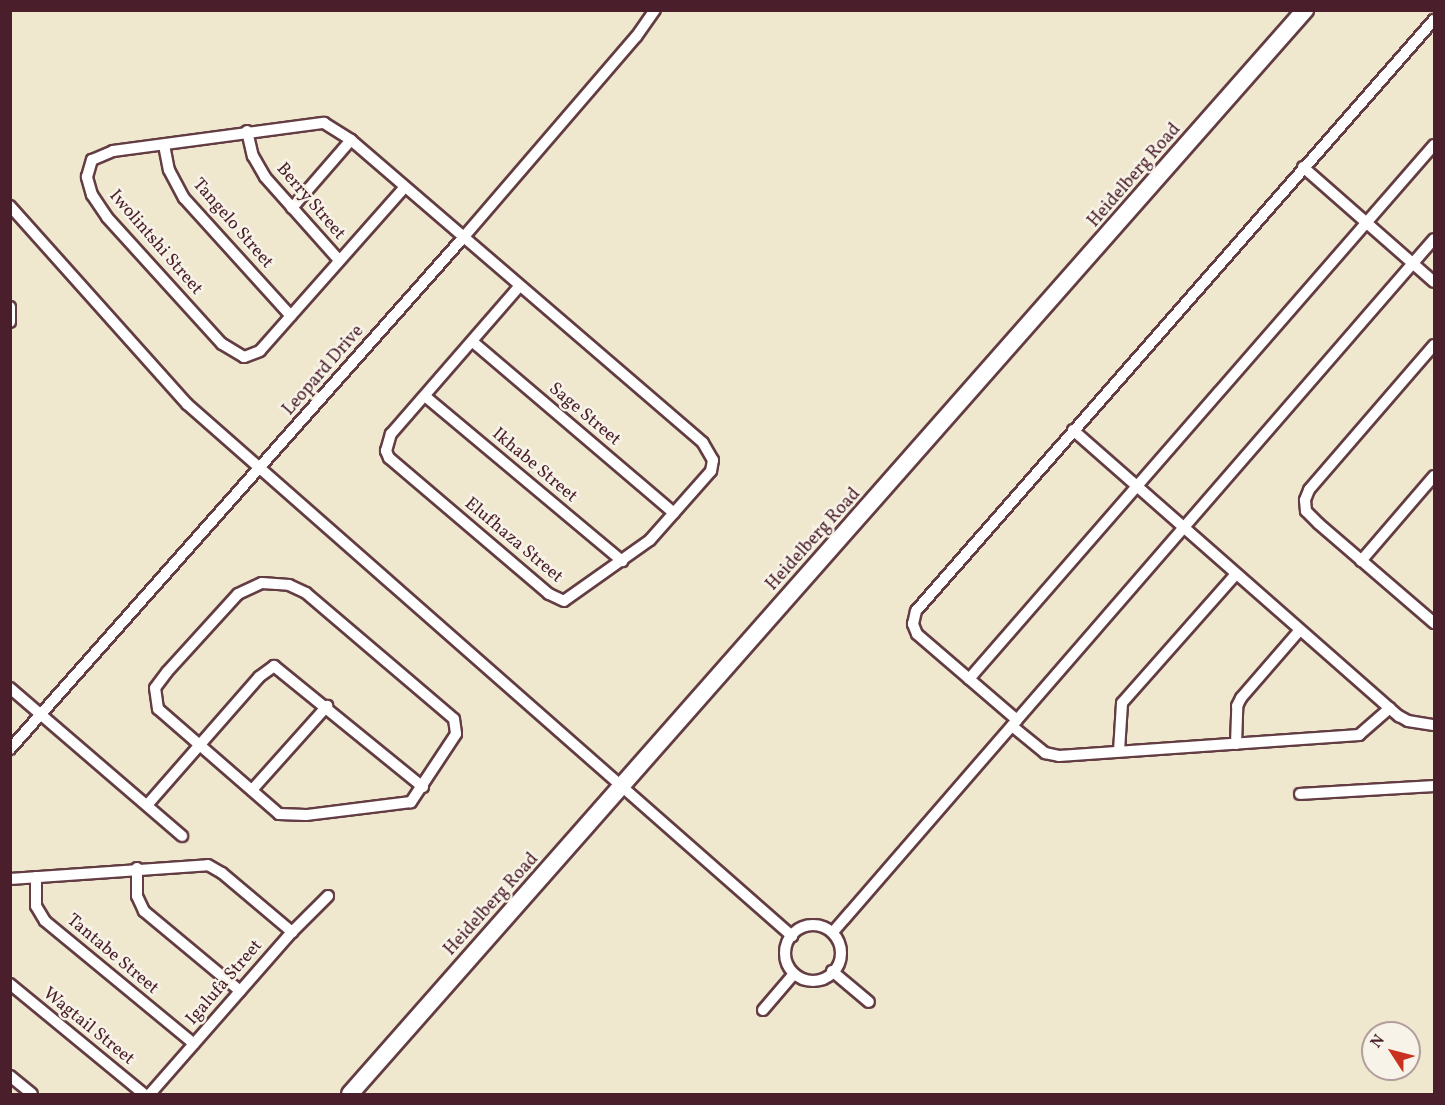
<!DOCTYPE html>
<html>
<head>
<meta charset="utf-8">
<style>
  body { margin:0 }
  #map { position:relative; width:1445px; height:1105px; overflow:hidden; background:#efe7ce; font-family:Vollkorn,serif }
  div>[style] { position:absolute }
  .roads { filter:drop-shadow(2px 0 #633d43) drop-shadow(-2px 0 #633d43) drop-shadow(0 2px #633d43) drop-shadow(0 -2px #633d43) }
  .street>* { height:10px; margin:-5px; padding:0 5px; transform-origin:5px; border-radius:5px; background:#fff }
  .street>.ring { margin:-5px; padding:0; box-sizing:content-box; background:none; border:10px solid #fff; border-radius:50% }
  .secondary>* { height:16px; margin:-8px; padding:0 8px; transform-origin:8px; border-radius:8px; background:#fff }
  span { translate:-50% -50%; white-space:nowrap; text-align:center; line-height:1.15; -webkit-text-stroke:5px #f7f3e8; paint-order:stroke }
  .street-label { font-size:18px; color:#4a1f2b }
  .frame { position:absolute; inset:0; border:12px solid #4a1f2b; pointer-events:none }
  .north { position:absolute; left:1361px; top:1021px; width:60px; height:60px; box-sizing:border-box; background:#f7f3e8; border:2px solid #b29e9c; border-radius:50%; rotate:306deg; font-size:16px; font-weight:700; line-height:24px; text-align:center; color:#4a1f2b }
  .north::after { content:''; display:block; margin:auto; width:21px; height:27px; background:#c8321e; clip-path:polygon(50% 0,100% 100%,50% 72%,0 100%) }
</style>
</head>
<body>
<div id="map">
  <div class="roads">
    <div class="street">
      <div style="left:247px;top:131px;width:26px;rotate:77deg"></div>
      <div style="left:253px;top:156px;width:24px;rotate:60deg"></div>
      <div style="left:265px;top:177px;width:111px;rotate:48.3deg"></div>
      <div style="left:164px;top:145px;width:25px;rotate:79deg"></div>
      <div style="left:169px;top:170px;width:32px;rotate:62deg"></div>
      <div style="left:184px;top:198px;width:159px;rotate:47.8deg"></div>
      <div style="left:1303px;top:167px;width:174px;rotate:41.3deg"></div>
      <div style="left:404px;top:188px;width:217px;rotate:131.5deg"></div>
      <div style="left:260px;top:351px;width:17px;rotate:159deg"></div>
      <div style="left:244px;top:357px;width:26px;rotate:-149deg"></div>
      <div style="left:222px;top:344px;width:171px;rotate:-132.2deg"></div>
      <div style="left:107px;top:217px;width:27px;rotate:-124deg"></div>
      <div style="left:92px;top:195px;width:19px;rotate:-106deg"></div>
      <div style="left:87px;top:177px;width:18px;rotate:-74deg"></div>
      <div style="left:92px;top:160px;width:23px;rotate:-23deg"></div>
      <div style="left:113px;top:151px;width:213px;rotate:-7.6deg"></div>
      <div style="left:324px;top:123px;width:32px;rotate:32deg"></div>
      <div style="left:351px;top:140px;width:464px;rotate:40.7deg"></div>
      <div style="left:703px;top:443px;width:20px;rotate:60deg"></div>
      <div style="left:713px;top:460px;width:11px;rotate:100deg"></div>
      <div style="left:711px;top:471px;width:92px;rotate:131.5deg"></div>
      <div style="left:650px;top:540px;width:105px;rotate:144.7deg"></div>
      <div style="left:564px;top:601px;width:17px;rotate:-155deg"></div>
      <div style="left:549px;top:594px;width:210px;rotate:-139.6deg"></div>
      <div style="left:389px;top:458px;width:8px;rotate:-113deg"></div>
      <div style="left:386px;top:451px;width:18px;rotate:-74deg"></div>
      <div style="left:391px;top:434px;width:195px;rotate:-49deg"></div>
      <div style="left:10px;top:206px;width:266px;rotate:48.2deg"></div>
      <div style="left:187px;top:404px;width:806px;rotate:41.33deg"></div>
      <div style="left:292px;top:208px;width:90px;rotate:-49.1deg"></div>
      <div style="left:10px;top:307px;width:15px;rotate:90deg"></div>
      <div style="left:473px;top:342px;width:264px;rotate:40.4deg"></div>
      <div style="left:1434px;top:345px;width:191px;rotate:130.8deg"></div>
      <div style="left:1309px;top:490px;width:11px;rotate:112deg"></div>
      <div style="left:1305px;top:500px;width:11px;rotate:85deg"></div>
      <div style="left:1306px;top:511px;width:18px;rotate:45deg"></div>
      <div style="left:1319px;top:524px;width:152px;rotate:40.7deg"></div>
      <div style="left:426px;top:397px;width:256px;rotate:39.9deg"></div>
      <div style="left:1073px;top:430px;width:434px;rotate:41.3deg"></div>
      <div style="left:1399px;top:716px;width:10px;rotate:29deg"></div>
      <div style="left:1408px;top:721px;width:26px;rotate:9deg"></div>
      <div style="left:1361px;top:561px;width:112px;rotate:-49.3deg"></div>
      <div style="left:262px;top:583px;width:27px;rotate:4deg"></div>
      <div style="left:289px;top:585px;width:19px;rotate:25deg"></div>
      <div style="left:306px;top:593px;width:194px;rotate:40.4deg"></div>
      <div style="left:454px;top:719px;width:15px;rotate:82deg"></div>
      <div style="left:456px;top:734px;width:82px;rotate:123.5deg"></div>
      <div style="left:411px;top:802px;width:106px;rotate:172.9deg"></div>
      <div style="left:306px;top:815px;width:27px;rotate:-178deg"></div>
      <div style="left:279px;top:814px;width:160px;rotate:-139deg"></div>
      <div style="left:158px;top:709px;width:21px;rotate:-98deg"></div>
      <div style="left:155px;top:688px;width:20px;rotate:-53deg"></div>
      <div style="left:167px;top:672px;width:105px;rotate:-47.7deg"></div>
      <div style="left:238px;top:594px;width:26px;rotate:-25deg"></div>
      <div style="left:969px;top:679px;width:708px;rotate:-48.95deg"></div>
      <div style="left:10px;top:688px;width:227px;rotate:40.7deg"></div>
      <div style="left:1017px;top:720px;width:132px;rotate:-139.3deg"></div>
      <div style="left:917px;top:634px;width:11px;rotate:-112deg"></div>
      <div style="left:913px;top:624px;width:13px;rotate:-77deg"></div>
      <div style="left:916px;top:611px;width:786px;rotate:-48.77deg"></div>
      <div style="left:1012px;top:726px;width:43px;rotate:39.3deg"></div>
      <div style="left:1045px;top:753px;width:14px;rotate:12deg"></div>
      <div style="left:1059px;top:756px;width:301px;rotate:-4deg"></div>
      <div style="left:1359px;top:735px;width:41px;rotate:-41.1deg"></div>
      <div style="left:1236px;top:744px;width:38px;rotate:-88deg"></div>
      <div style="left:1237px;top:706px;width:9px;rotate:-63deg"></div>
      <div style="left:1241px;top:698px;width:90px;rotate:-49.1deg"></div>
      <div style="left:10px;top:749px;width:681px;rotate:-48.45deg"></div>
      <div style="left:462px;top:239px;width:267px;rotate:-49.3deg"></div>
      <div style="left:636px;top:37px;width:33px;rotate:-55deg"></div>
      <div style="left:1119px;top:751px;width:48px;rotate:-86.4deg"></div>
      <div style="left:1122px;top:703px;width:172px;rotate:-48.5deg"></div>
      <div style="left:252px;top:790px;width:113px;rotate:-48.2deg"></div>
      <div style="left:1300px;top:794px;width:134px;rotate:-3.4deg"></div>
      <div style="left:148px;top:804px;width:169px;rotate:-48.8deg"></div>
      <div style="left:259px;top:677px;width:19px;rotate:-36deg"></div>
      <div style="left:274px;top:666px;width:192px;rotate:39.1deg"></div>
      <div style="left:137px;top:868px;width:28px;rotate:90deg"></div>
      <div style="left:137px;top:896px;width:17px;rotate:65deg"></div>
      <div style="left:144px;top:911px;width:125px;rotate:39.8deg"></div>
      <div style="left:36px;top:877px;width:29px;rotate:90deg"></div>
      <div style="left:36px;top:906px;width:17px;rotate:59deg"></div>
      <div style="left:45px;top:921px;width:193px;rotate:39.5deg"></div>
      <div style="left:10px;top:879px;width:198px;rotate:-4deg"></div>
      <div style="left:208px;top:865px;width:16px;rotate:30deg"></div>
      <div style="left:222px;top:873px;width:92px;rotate:40.1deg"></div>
      <div class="ring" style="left:785px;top:925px;width:46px;height:46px"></div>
      <div style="left:833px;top:932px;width:917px;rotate:-49.07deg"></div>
      <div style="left:832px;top:971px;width:48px;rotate:40deg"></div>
      <div style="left:10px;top:984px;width:173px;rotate:39.4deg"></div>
      <div style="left:763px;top:1010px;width:46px;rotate:-49.4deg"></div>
      <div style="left:10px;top:1076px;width:28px;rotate:39deg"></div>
      <div style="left:150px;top:1094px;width:215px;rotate:-48.8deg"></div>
      <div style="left:292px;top:932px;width:51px;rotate:-45deg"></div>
    </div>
    <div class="secondary">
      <div style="left:350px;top:1094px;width:1445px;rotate:-48.62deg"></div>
    </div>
  </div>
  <div class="street-label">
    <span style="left:1135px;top:176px;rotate:-49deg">Heidelberg Road</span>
    <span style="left:310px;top:202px;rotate:49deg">Berry Street</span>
    <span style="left:232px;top:224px;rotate:49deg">Tangelo Street</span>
    <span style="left:155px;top:243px;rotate:49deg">Iwolintshi Street</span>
    <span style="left:324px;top:371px;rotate:-49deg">Leopard Drive</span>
    <span style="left:584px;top:415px;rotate:40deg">Sage Street</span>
    <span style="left:534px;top:466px;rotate:40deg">Ikhabe Street</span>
    <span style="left:814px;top:540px;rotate:-48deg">Heidelberg Road</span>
    <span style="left:513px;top:541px;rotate:40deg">Elufhaza Street</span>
    <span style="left:492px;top:905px;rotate:-48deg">Heidelberg Road</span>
    <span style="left:112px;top:955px;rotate:40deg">Tantabe Street</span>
    <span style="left:225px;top:983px;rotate:-49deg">Igalufa Street</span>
    <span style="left:88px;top:1027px;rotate:39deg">Wagtail Street</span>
  </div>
  <div class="frame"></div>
  <div class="north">N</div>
</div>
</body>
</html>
